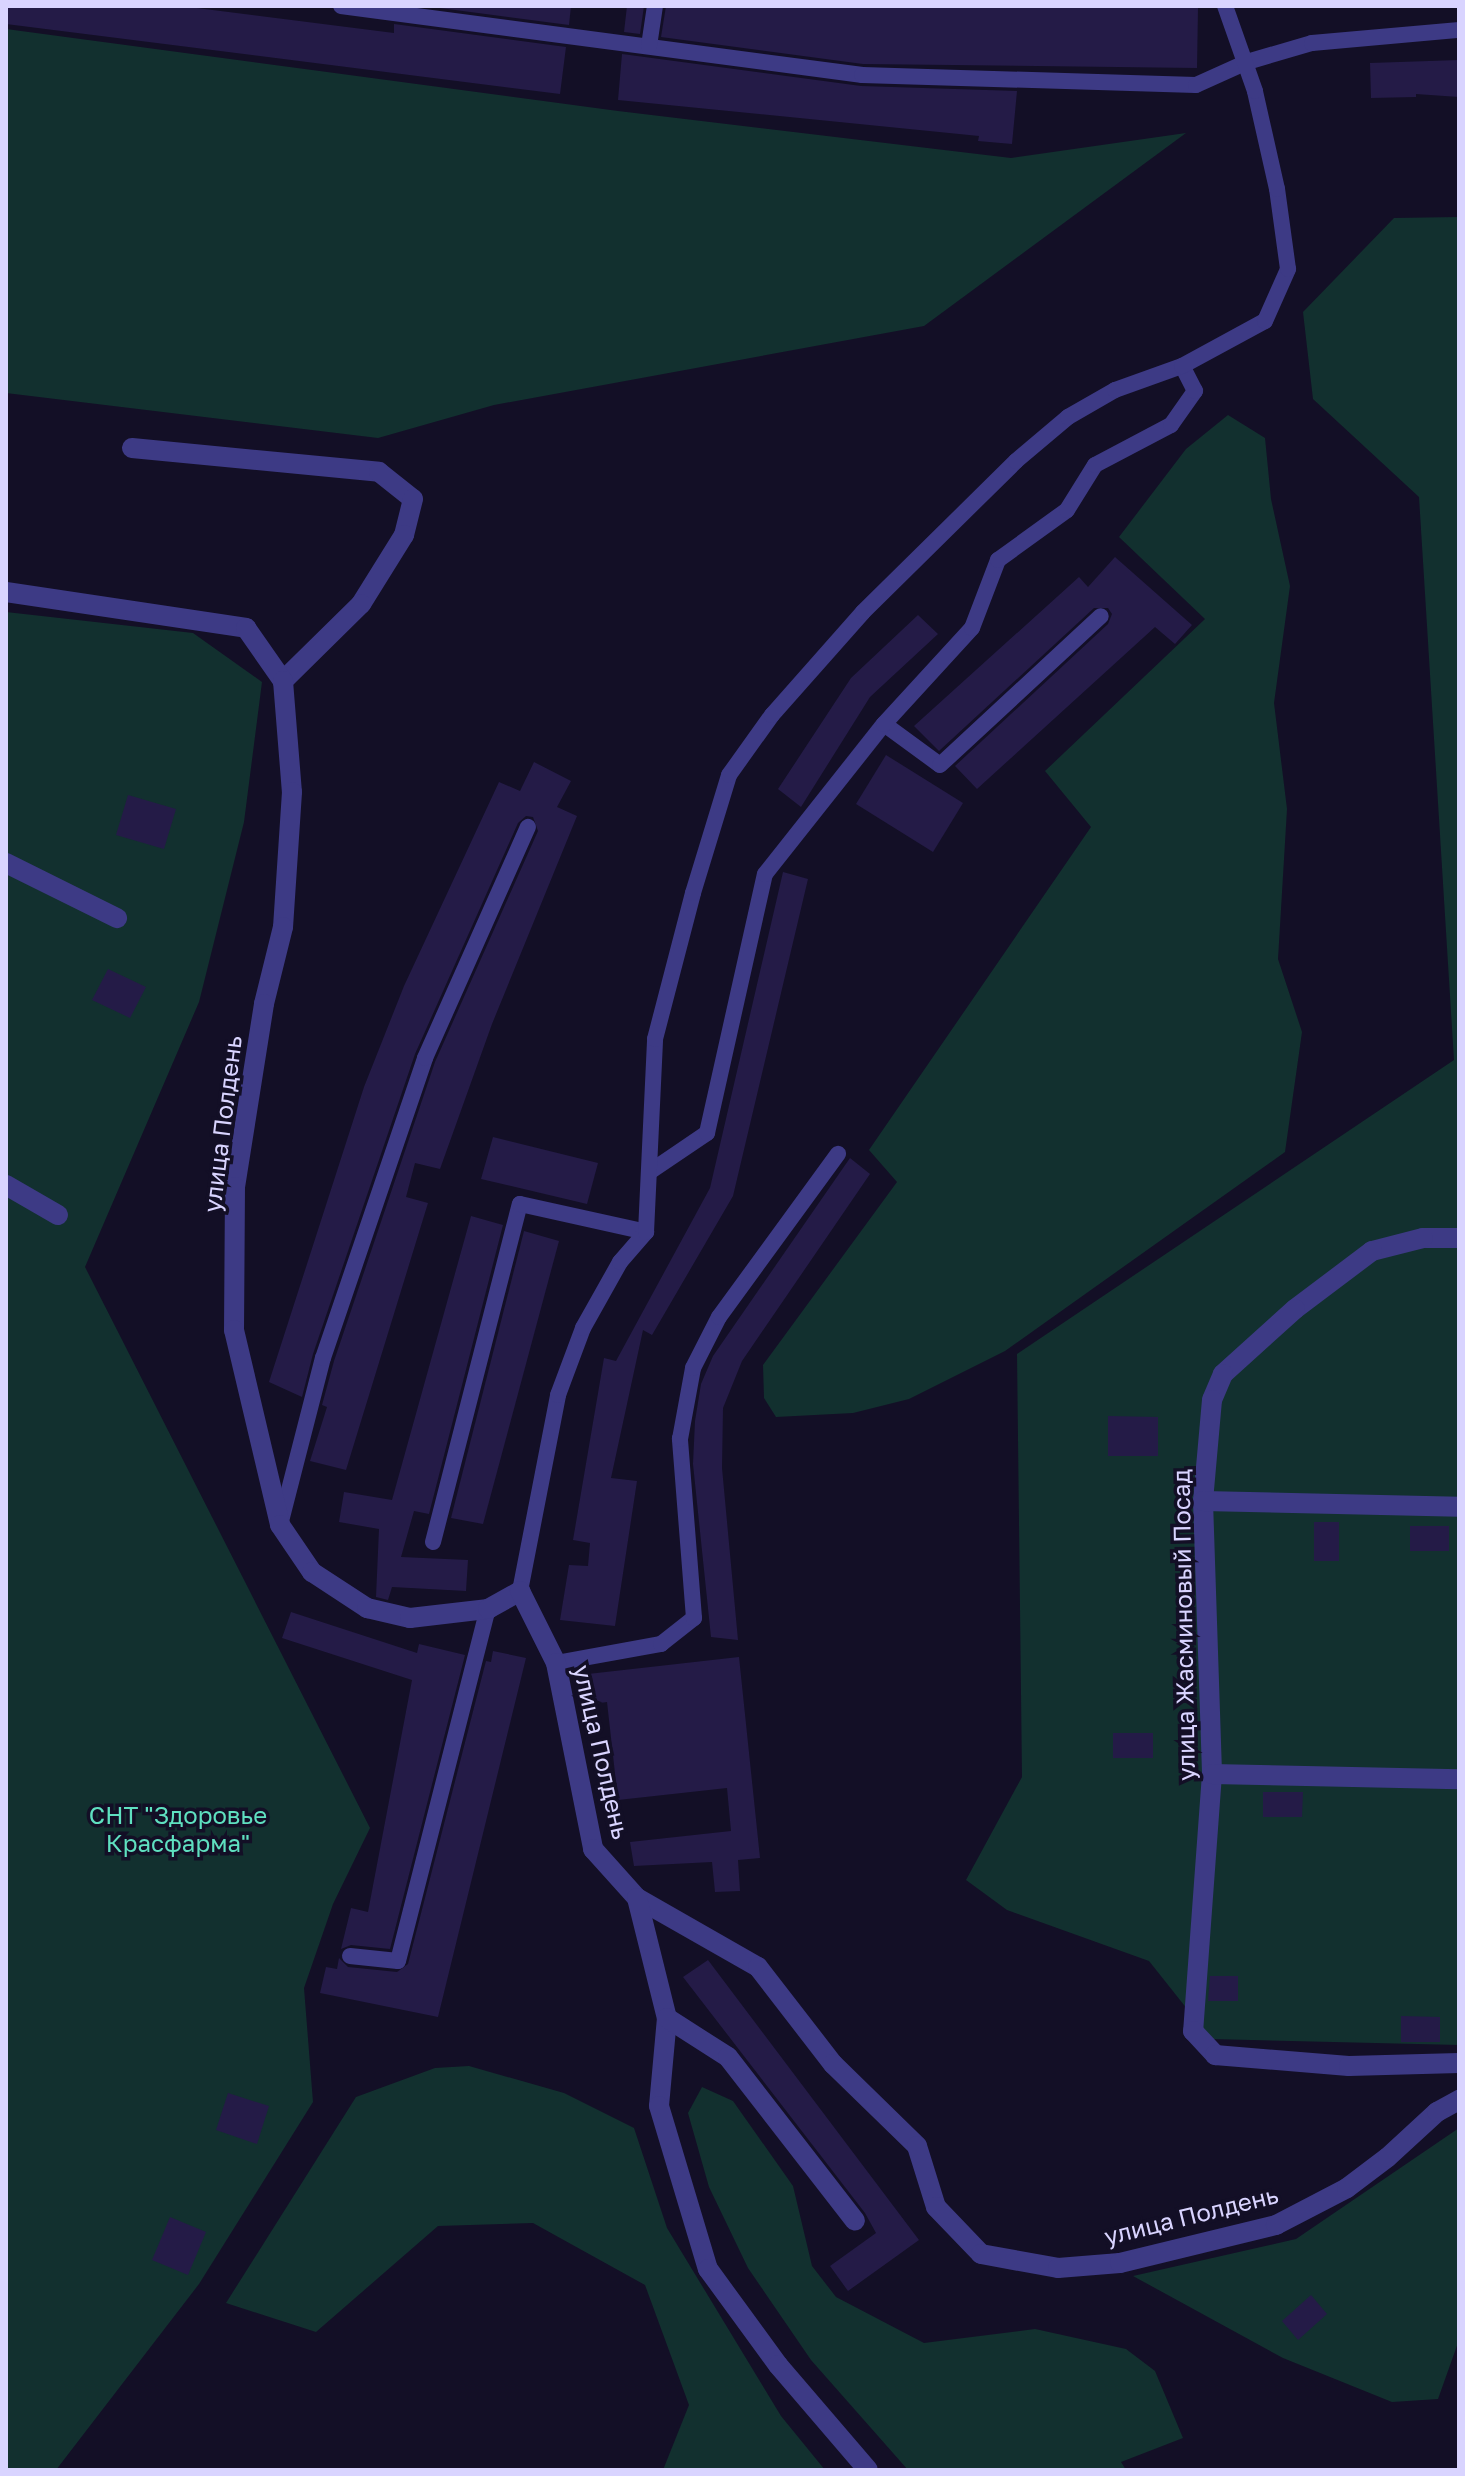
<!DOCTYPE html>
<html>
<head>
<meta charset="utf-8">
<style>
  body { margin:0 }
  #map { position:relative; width:1465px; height:2476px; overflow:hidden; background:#130f26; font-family:"Golos Text",sans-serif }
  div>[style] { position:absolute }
  .green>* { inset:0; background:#12302f }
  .building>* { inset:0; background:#241b47 }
  .lane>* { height:16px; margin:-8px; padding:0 8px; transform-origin:8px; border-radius:8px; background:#3d3a85 }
  .street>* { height:20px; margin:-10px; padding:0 10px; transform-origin:10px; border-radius:10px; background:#3d3a85 }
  span { translate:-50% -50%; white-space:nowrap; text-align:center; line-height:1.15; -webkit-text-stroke:7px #130f26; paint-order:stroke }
  .street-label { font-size:24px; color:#d9d4ff }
  .park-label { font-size:24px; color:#5fe0c0 }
  .frame { position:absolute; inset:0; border:8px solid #d9d4ff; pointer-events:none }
</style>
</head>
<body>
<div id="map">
  <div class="green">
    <div style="clip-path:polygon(6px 29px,618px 111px,1011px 158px,1186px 133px,924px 326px,494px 405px,378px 438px,6px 393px)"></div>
    <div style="clip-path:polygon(1459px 217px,1459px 2045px,1211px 2039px,1149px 1961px,1007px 1910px,966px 1880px,1022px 1777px,1017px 1354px,1454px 1060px,1419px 497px,1313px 399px,1303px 312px,1394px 218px)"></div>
    <div style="clip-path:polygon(1228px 415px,1265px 438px,1271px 499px,1290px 586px,1274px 703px,1287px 809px,1278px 959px,1302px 1032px,1285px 1152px,1005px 1351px,909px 1399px,853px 1413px,776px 1417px,764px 1398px,763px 1365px,897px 1182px,869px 1150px,1091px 827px,1045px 771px,1205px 619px,1119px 537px,1186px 449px)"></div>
    <div style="clip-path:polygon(6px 612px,193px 633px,262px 682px,244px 822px,199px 1002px,85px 1267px,370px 1828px,333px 1904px,304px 1988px,313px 2102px,199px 2284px,56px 2470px,6px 2470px)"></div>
    <div style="clip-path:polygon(469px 2066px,564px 2093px,634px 2128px,667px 2228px,781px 2416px,825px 2470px,663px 2470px,689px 2405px,645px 2285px,533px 2223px,438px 2226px,316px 2332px,226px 2303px,356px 2097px,435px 2068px)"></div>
    <div style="clip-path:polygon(702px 2087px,733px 2101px,793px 2186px,812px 2266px,836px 2297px,924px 2343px,1035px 2329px,1126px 2349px,1155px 2371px,1183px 2438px,1121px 2462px,1126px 2470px,908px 2470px,811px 2360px,748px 2268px,709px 2187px,688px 2113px)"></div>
    <div style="clip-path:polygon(1459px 2128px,1459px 2340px,1438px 2399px,1392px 2402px,1283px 2358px,1133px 2276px,1296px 2239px)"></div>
  </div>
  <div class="building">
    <div style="clip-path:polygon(6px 6px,181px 6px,394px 33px,394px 24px,566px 47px,560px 94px,6px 24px)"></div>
    <div style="clip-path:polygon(425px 6px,571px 6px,569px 25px)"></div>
    <div style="clip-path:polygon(627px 6px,644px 6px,640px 34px,624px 32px)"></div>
    <div style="clip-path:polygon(666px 6px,1198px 8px,1197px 68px,863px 64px,661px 37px)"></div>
    <div style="clip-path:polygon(622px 54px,861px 86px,1017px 91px,1012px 144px,978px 141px,979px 136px,618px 100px)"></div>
    <div style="clip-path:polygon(1459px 60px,1459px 97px,1416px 94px,1416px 97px,1371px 98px,1370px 63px)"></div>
    <div style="clip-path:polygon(1115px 557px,1192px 625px,1175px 644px,1155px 627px,977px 789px,955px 766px,1108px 624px,1112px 614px,1108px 608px,1094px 608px,939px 751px,914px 726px,1079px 577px,1088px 587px)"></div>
    <div style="clip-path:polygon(918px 615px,938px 634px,870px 697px,801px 807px,778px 789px,851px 678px)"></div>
    <div style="clip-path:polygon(886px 755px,963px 803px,933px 852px,856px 804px)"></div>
    <div style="clip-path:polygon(534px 762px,571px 781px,557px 807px,577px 816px,492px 1024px,440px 1169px,415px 1163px,406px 1197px,428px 1203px,346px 1470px,310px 1461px,327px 1407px,322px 1405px,334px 1361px,435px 1062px,538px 831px,533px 817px,526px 816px,518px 823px,415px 1054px,313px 1354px,302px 1397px,269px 1382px,364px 1087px,404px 986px,499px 782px,520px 791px)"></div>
    <div style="clip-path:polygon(128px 795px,176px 809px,164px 849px,116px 835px)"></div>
    <div style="clip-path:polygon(783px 872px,808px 879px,733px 1196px,652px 1335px,643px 1330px,611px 1478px,637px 1481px,615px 1626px,560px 1620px,569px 1565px,588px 1566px,590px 1543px,573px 1540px,604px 1358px,616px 1361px,710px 1188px)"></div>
    <div style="clip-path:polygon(108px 969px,146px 987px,130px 1018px,92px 1000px)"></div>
    <div style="clip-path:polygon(493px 1137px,598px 1163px,587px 1204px,481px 1179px)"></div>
    <div style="clip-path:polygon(850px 1158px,870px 1174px,742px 1361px,723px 1408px,722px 1468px,738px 1640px,711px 1637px,693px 1464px,695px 1421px,701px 1384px,713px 1356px)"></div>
    <div style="clip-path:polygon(471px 1216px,503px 1225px,429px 1514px,414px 1511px,401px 1557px,468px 1560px,466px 1591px,392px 1587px,388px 1600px,376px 1597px,379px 1529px,339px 1522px,344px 1492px,392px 1500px)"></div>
    <div style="clip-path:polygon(524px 1231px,559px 1241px,483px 1524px,451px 1518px)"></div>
    <div style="clip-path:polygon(1108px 1416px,1158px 1417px,1158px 1456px,1108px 1456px)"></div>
    <div style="clip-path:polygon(1314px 1522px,1339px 1522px,1339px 1561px,1314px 1561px)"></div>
    <div style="clip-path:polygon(1410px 1526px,1449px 1526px,1449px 1551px,1410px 1551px)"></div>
    <div style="clip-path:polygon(291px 1612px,417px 1653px,419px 1644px,465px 1655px,390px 1949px,351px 1945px,341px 1949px,351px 1908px,368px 1912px,412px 1680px,282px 1638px)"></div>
    <div style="clip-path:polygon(493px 1651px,526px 1658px,438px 2017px,320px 1993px,326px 1967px,337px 1969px,339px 1958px,348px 1967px,397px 1972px,408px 1964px,486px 1661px,491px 1662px)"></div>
    <div style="clip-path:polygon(739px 1657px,760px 1858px,738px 1860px,740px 1891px,715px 1892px,712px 1862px,634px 1866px,630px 1842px,731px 1831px,727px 1788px,618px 1800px,607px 1702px,594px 1704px,588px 1674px)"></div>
    <div style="clip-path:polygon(1113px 1733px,1153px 1733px,1153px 1758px,1113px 1758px)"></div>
    <div style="clip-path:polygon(1263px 1792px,1303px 1792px,1302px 1817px,1263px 1817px)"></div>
    <div style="clip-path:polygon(708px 1960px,919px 2240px,848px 2291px,830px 2266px,876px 2233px,865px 2213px,683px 1977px)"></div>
    <div style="clip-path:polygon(1210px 1976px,1238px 1976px,1238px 2001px,1208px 2001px)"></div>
    <div style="clip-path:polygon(1401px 2016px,1440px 2017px,1440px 2042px,1401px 2042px)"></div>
    <div style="clip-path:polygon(228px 2093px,269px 2106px,257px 2144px,216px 2130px)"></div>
    <div style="clip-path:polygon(170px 2217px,206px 2232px,188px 2275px,152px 2260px)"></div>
    <div style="clip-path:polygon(1311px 2295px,1327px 2314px,1298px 2340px,1282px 2321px)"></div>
  </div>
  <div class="lane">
    <div style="left:341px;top:6px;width:526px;rotate:7.54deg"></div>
    <div style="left:862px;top:75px;width:334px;rotate:1.7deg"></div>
    <div style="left:1196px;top:85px;width:56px;rotate:-24.3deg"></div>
    <div style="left:1247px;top:62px;width:68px;rotate:-16.3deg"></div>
    <div style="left:1312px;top:43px;width:148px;rotate:-5.1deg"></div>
    <div style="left:649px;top:46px;width:40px;rotate:-81.5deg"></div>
    <div style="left:884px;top:724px;width:69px;rotate:36.2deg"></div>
    <div style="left:940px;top:765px;width:219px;rotate:-42.8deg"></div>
    <div style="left:651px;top:1171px;width:68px;rotate:-34.2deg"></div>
    <div style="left:707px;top:1133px;width:265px;rotate:-77.4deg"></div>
    <div style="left:765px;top:874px;width:191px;rotate:-51.6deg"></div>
    <div style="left:884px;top:724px;width:130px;rotate:-47.5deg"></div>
    <div style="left:972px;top:628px;width:73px;rotate:-69.1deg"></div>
    <div style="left:998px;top:560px;width:85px;rotate:-35.9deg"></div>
    <div style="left:1067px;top:510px;width:53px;rotate:-58.1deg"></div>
    <div style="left:1095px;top:465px;width:86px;rotate:-27.8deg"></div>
    <div style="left:1171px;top:425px;width:42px;rotate:-54.8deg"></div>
    <div style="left:1195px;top:391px;width:28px;rotate:-117deg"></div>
    <div style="left:280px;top:1525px;width:172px;rotate:-75.6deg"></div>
    <div style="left:323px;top:1358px;width:317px;rotate:-71.2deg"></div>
    <div style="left:425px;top:1058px;width:253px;rotate:-66deg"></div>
    <div style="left:433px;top:1542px;width:349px;rotate:-75.6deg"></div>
    <div style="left:520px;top:1204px;width:129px;rotate:12.5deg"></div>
    <div style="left:520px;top:1591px;width:200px;rotate:-79deg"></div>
    <div style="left:558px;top:1395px;width:72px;rotate:-69.5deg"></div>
    <div style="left:583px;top:1328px;width:76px;rotate:-60.7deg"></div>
    <div style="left:620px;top:1262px;width:40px;rotate:-49deg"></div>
    <div style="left:646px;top:1232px;width:193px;rotate:-87.3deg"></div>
    <div style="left:655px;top:1039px;width:151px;rotate:-75.4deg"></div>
    <div style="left:693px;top:893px;width:123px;rotate:-73deg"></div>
    <div style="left:729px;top:775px;width:74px;rotate:-54.4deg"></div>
    <div style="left:772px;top:715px;width:137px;rotate:-48.5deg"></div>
    <div style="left:863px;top:612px;width:215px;rotate:-44.6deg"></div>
    <div style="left:1016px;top:461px;width:68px;rotate:-40.2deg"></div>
    <div style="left:1068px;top:417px;width:54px;rotate:-29.9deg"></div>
    <div style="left:1115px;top:390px;width:71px;rotate:-19.7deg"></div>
    <div style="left:1182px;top:366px;width:94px;rotate:-28.5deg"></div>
    <div style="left:1265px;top:321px;width:57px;rotate:-66.1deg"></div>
    <div style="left:1288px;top:269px;width:81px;rotate:-97.8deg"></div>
    <div style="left:1277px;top:189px;width:100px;rotate:-102.7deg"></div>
    <div style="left:1255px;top:91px;width:90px;rotate:-109.4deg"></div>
    <div style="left:556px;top:1663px;width:107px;rotate:-10.3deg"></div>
    <div style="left:661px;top:1644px;width:42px;rotate:-38.2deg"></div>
    <div style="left:694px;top:1618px;width:180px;rotate:-94.5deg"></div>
    <div style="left:680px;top:1439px;width:72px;rotate:-79.6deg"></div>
    <div style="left:693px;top:1368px;width:57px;rotate:-63deg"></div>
    <div style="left:719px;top:1317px;width:202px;rotate:-53.9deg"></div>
    <div style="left:350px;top:1956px;width:48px;rotate:5.9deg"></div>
    <div style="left:398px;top:1961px;width:363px;rotate:-75.7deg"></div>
  </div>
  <div class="street">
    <div style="left:132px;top:448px;width:248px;rotate:5.5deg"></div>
    <div style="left:379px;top:472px;width:43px;rotate:38.5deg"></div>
    <div style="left:413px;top:499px;width:37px;rotate:104deg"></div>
    <div style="left:404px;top:535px;width:81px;rotate:121.9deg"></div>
    <div style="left:361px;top:604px;width:110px;rotate:135.4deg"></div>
    <div style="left:6px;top:592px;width:243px;rotate:8.5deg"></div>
    <div style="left:246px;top:628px;width:65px;rotate:55.1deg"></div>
    <div style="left:283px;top:681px;width:111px;rotate:85.4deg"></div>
    <div style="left:292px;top:792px;width:135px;rotate:93.8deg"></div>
    <div style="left:283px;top:927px;width:79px;rotate:103.9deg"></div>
    <div style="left:264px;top:1004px;width:185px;rotate:99deg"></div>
    <div style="left:235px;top:1187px;width:143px;rotate:90.4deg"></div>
    <div style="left:234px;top:1330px;width:200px;rotate:76.7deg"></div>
    <div style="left:280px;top:1525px;width:57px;rotate:55.8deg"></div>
    <div style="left:312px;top:1572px;width:66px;rotate:33.2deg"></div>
    <div style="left:367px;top:1608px;width:44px;rotate:13.1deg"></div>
    <div style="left:410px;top:1618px;width:79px;rotate:-6.6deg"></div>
    <div style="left:488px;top:1609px;width:37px;rotate:-29deg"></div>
    <div style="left:520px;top:1591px;width:80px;rotate:63.4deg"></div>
    <div style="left:556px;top:1663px;width:190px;rotate:78.7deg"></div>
    <div style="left:593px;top:1849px;width:66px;rotate:48.1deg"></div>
    <div style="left:637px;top:1898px;width:139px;rotate:29.7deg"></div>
    <div style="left:758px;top:1967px;width:123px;rotate:52.3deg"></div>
    <div style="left:833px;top:2064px;width:117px;rotate:44.3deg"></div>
    <div style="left:917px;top:2146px;width:64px;rotate:72.7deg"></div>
    <div style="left:936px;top:2207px;width:65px;rotate:46.2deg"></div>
    <div style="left:981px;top:2254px;width:78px;rotate:10.3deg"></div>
    <div style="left:1058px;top:2268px;width:62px;rotate:-4.6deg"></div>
    <div style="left:1120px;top:2263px;width:161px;rotate:-13.7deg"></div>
    <div style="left:1276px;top:2225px;width:80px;rotate:-27.5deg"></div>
    <div style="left:1347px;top:2188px;width:51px;rotate:-37.1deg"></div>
    <div style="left:1388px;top:2157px;width:67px;rotate:-42.6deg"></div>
    <div style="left:1437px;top:2112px;width:25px;rotate:-29deg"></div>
    <div style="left:6px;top:863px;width:124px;rotate:26.4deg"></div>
    <div style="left:6px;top:1185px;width:60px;rotate:30deg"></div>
    <div style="left:1459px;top:1238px;width:36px;rotate:180deg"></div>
    <div style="left:1423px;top:1238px;width:53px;rotate:165.7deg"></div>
    <div style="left:1372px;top:1251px;width:96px;rotate:143deg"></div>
    <div style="left:1295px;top:1309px;width:97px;rotate:137.9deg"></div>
    <div style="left:1223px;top:1374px;width:28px;rotate:113deg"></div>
    <div style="left:1212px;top:1400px;width:101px;rotate:95.1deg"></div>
    <div style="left:1203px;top:1501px;width:273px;rotate:88.1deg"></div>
    <div style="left:1212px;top:1774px;width:258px;rotate:94.2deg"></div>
    <div style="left:1193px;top:2031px;width:33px;rotate:47deg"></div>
    <div style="left:1215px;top:2055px;width:134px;rotate:4.7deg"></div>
    <div style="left:1349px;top:2066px;width:110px;rotate:-1.6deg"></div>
    <div style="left:1203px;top:1501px;width:256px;rotate:1.3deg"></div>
    <div style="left:1212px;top:1774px;width:247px;rotate:1.2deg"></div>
    <div style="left:637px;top:1898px;width:124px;rotate:76deg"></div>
    <div style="left:667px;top:2018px;width:88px;rotate:95.2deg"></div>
    <div style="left:659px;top:2106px;width:170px;rotate:73.3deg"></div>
    <div style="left:708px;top:2269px;width:119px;rotate:53.9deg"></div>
    <div style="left:778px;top:2365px;width:138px;rotate:49.4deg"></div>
    <div style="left:667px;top:2018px;width:72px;rotate:32.6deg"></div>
    <div style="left:728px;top:2057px;width:207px;rotate:52.2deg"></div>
  </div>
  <div class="street-label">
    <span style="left:222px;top:1124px;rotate:-83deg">улица Полдень</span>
    <span style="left:1183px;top:1625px;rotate:-91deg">улица Жасминовый Посад</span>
    <span style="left:602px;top:1752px;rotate:77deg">улица Полдень</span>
    <span style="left:1191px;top:2215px;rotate:-14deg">улица Полдень</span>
  </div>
  <div class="park-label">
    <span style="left:178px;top:1829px">СНТ "Здоровье<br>Красфарма"</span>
  </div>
  <div class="frame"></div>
</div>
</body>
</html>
